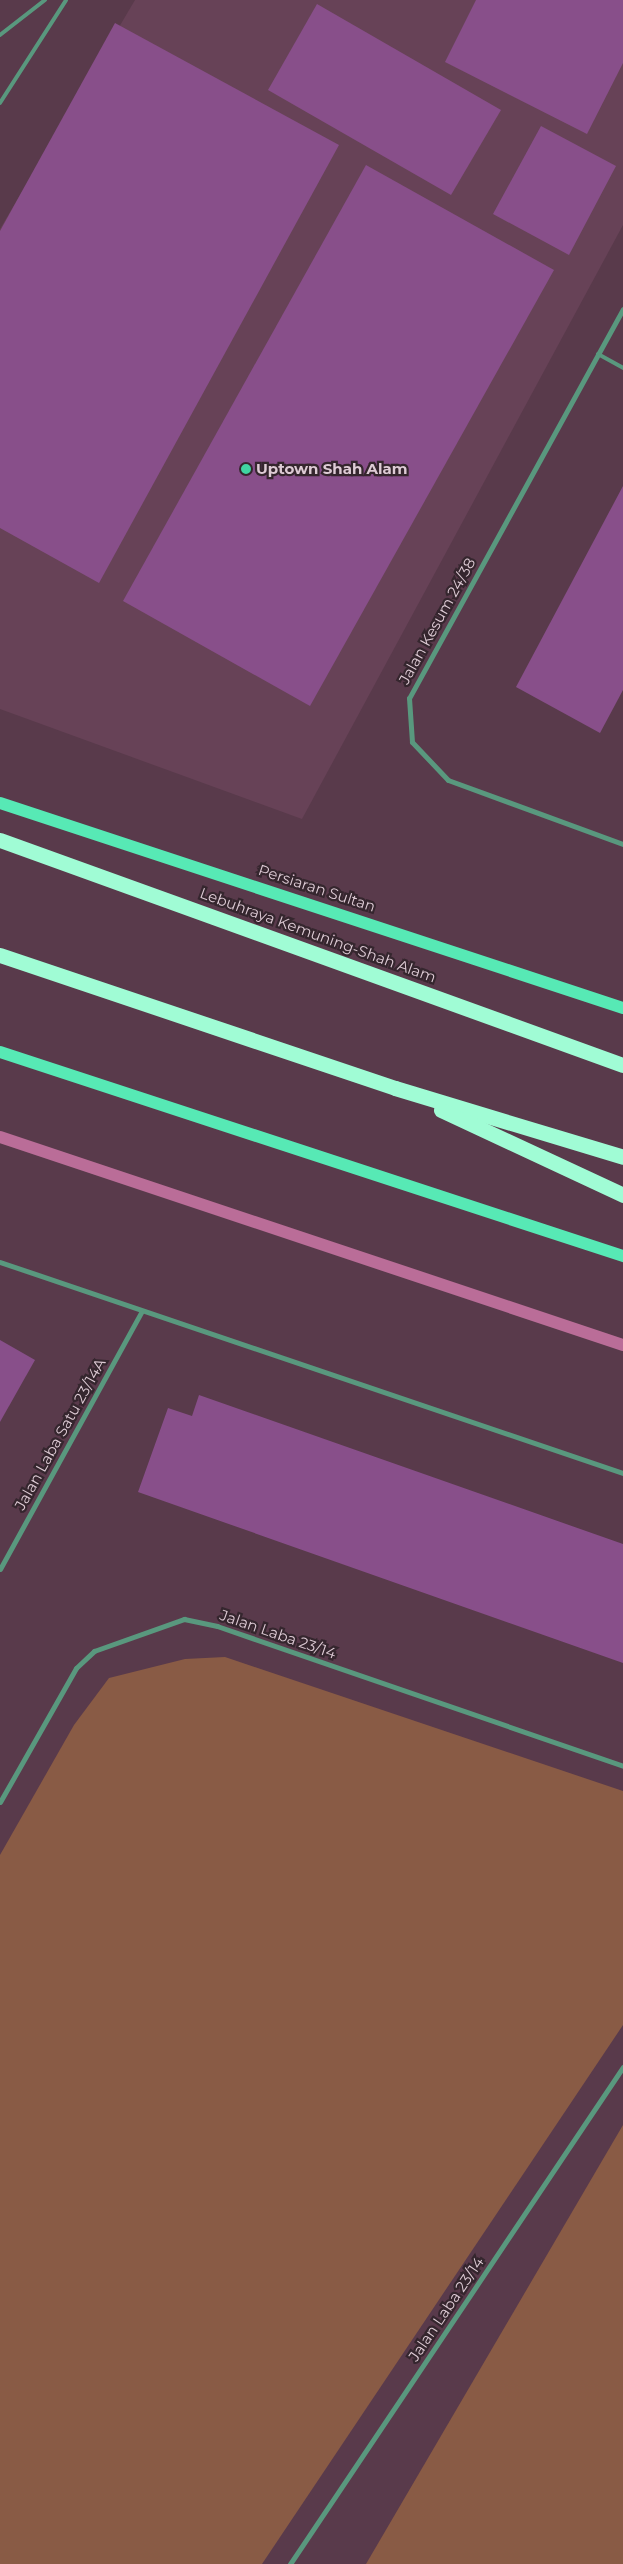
<!DOCTYPE html>
<html>
<head>
<meta charset="utf-8">
<style>
  body { margin:0 }
  #map { position:relative; width:623px; height:2564px; overflow:hidden; background:#593a4b; font-family:Montserrat,sans-serif }
  div>[style] { position:absolute }
  .built>* { inset:0; background:#674257 }
  .green>* { inset:0; background:#895b45 }
  .stream>* { height:12px; margin:-6px; padding:0 6px; transform-origin:6px; border-radius:6px; background:#ba6d98 }
  .building>* { inset:0; background:#884f8a }
  .service>* { height:4px; margin:-2px; padding:0 2px; transform-origin:2px; border-radius:2px; background:#59987e }
  .minor>* { height:5px; margin:-2.5px; padding:0 2.5px; transform-origin:2.5px; border-radius:2.5px; background:#59987e }
  .primary>* { height:12px; margin:-6px; padding:0 6px; transform-origin:6px; border-radius:6px; background:#57e9b5 }
  .motorway>* { height:15px; margin:-7.5px; padding:0 7.5px; transform-origin:7.5px; border-radius:7.5px; background:#a0fcd5 }
  .dots>* { width:14px; height:14px; translate:-50% -50%; box-sizing:border-box; border:2px solid #35262e; border-radius:50% }
  span { translate:-50% -50%; white-space:nowrap; text-align:center; line-height:1.15; -webkit-text-stroke:4.5px #35262e; paint-order:stroke }
  .poi-label { font-size:15px; color:#decbd5; font-weight:700 }
  .left { translate:0 -50%; text-align:left }
  .street-label { font-size:15px; color:#decbd5 }
</style>
</head>
<body>
<div id="map">
  <div class="built">
    <div style="clip-path:polygon(135px 0,623px 0,623px 225px,302px 819px,0 709px,0 229px)"></div>
  </div>
  <div class="green">
    <div style="clip-path:polygon(225px 1657px,623px 1791px,623px 2025px,262px 2564px,0 2564px,0 1855px,74px 1725px,109px 1678px,185px 1659px)"></div>
    <div style="clip-path:polygon(623px 2125px,623px 2564px,366px 2564px)"></div>
  </div>
  <div class="stream">
    <div style="left:0;top:1137px;width:657px;rotate:18.46deg"></div>
  </div>
  <div class="building">
    <div style="clip-path:polygon(476px 0,623px 0,623px 63px,587px 134px,445px 62px)"></div>
    <div style="clip-path:polygon(317px 4px,501px 110px,451px 195px,268px 90px)"></div>
    <div style="clip-path:polygon(115px 23px,339px 145px,99px 583px,0 528px,0 231px)"></div>
    <div style="clip-path:polygon(541px 126px,616px 166px,569px 255px,493px 214px)"></div>
    <div style="clip-path:polygon(366px 165px,554px 270px,310px 706px,123px 601px)"></div>
    <div style="clip-path:polygon(623px 486px,623px 690px,600px 733px,516px 687px)"></div>
    <div style="clip-path:polygon(0 1340px,35px 1360px,0 1422px)"></div>
    <div style="clip-path:polygon(199px 1395px,623px 1544px,623px 1663px,138px 1492px,168px 1408px,192px 1416px)"></div>
  </div>
  <div class="service">
    <div style="left:0;top:35px;width:57px;rotate:-37.9deg"></div>
    <div style="left:0;top:103px;width:122px;rotate:-57.3deg"></div>
    <div style="left:598px;top:354px;width:29px;rotate:29deg"></div>
  </div>
  <div class="minor">
    <div style="left:623px;top:309px;width:444px;rotate:118.8deg"></div>
    <div style="left:409px;top:698px;width:44px;rotate:86.1deg"></div>
    <div style="left:412px;top:742px;width:52px;rotate:46.5deg"></div>
    <div style="left:448px;top:780px;width:186px;rotate:20.1deg"></div>
    <div style="left:0;top:1262px;width:658px;rotate:18.71deg"></div>
    <div style="left:0;top:1569px;width:294px;rotate:-61.2deg"></div>
    <div style="left:0;top:1802px;width:154px;rotate:-60.4deg"></div>
    <div style="left:76px;top:1668px;width:25px;rotate:-43deg"></div>
    <div style="left:94px;top:1651px;width:96px;rotate:-19.6deg"></div>
    <div style="left:184px;top:1619px;width:34px;rotate:12deg"></div>
    <div style="left:217px;top:1626px;width:429px;rotate:19deg"></div>
    <div style="left:290px;top:2564px;width:598px;rotate:-56.18deg"></div>
  </div>
  <div class="primary">
    <div style="left:0;top:803px;width:656px;rotate:18.21deg"></div>
    <div style="left:0;top:1052px;width:656px;rotate:18.13deg"></div>
  </div>
  <div class="motorway">
    <div style="left:0;top:840px;width:662px;rotate:19.86deg"></div>
    <div style="left:0;top:955px;width:417px;rotate:18.6deg"></div>
    <div style="left:395px;top:1088px;width:238px;rotate:16.8deg"></div>
    <div style="left:441px;top:1110px;width:201px;rotate:25deg"></div>
  </div>
  <div class="dots">
    <div style="left:246px;top:469px;background:#40d4a2"></div>
  </div>
  <div class="poi-label">
    <span class="left" style="left:256px;top:469px">Uptown Shah Alam</span>
  </div>
  <div class="street-label">
    <span style="left:437px;top:621px;rotate:-61deg">Jalan Kesum 24/38</span>
    <span style="left:317px;top:888px;rotate:18deg">Persiaran Sultan</span>
    <span style="left:318px;top:935px;rotate:20deg">Lebuhraya Kemuning-Shah Alam</span>
    <span style="left:60px;top:1434px;rotate:-61deg">Jalan Laba Satu 23/14A</span>
    <span style="left:278px;top:1634px;rotate:19deg">Jalan Laba 23/14</span>
    <span style="left:446px;top:2309px;rotate:-56deg">Jalan Laba 23/14</span>
  </div>
</div>
</body>
</html>
